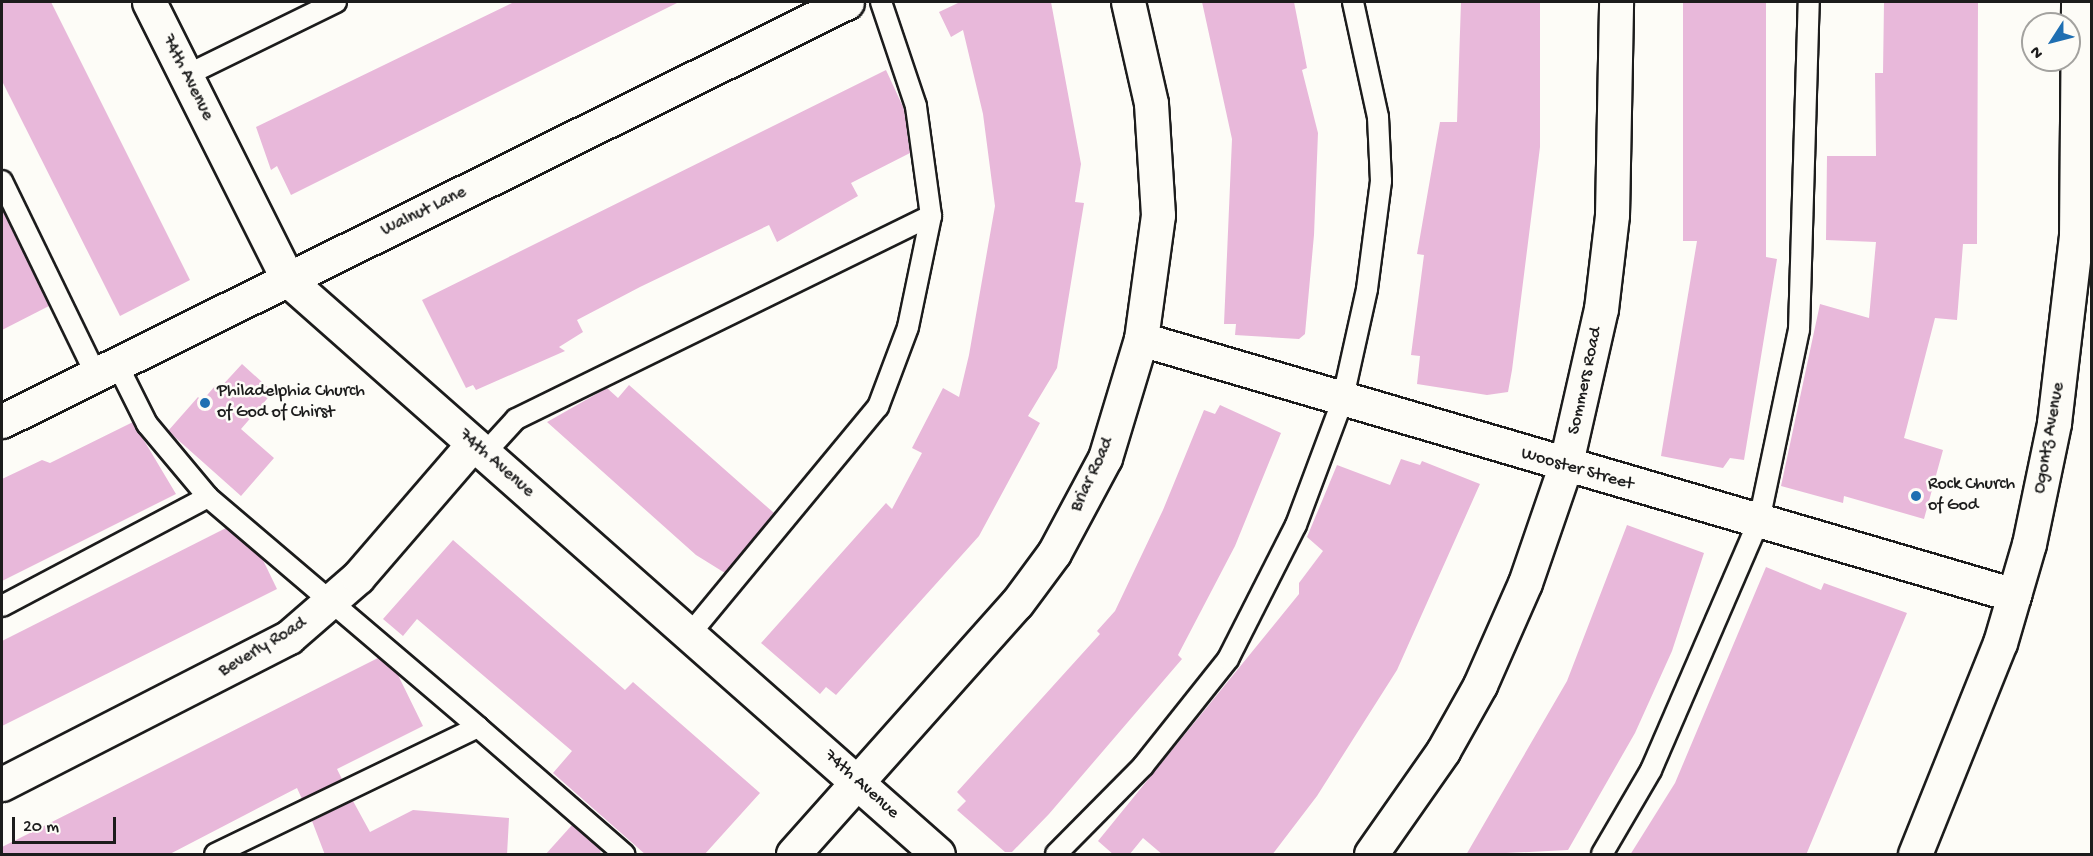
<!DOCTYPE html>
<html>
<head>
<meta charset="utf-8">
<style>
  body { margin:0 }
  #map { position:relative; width:2093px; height:856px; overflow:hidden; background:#fdfcf7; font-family:"Gochi Hand",sans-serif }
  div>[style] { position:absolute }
  .building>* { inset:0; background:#e8b8da }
  .roads { filter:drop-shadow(2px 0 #1c1c1c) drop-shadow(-2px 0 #1c1c1c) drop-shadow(0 2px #1c1c1c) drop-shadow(0 -2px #1c1c1c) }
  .lane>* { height:20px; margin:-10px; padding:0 10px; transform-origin:10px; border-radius:10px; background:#fdfcf7 }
  .street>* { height:33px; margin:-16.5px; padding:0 16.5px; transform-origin:16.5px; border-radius:16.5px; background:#fdfcf7 }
  .primary>* { height:33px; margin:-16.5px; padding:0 16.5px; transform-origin:16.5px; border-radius:16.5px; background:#fdfcf7 }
  .dots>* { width:16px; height:16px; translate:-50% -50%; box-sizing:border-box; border:3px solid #fdfcf7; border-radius:50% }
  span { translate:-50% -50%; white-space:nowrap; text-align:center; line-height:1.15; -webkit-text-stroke:5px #fdfcf7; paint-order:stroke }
  .street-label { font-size:18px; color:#1c1c1c }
  .poi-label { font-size:18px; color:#1c1c1c }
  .left { translate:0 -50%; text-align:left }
  .frame { position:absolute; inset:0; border:3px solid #1c1c1c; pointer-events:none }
  .north { position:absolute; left:2021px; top:12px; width:60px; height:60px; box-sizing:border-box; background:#fdfcf7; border:2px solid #a3a29f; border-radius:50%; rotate:234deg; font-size:16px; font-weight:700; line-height:24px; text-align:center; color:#1c1c1c }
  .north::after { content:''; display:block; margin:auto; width:21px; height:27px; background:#1f6fb2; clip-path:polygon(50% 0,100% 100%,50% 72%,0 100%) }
  .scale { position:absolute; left:12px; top:817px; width:104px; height:27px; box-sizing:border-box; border:3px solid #1c1c1c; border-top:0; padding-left:8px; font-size:18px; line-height:21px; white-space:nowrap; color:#1c1c1c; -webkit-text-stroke:4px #fdfcf7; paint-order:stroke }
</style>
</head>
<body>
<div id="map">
  <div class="building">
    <div style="clip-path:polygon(2px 2px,51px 2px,190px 280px,120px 316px,2px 81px)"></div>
    <div style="clip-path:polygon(514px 2px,679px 2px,291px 195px,277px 166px,271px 170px,256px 127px)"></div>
    <div style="clip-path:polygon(1202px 2px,1294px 2px,1307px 68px,1302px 70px,1318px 133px,1314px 235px,1305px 334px,1299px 339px,1235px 335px,1236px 324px,1224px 324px,1232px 139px)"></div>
    <div style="clip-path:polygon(1461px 2px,1540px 2px,1540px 147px,1512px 370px,1508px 392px,1487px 395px,1417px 384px,1420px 356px,1411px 355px,1424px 255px,1417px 254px,1440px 122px,1457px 122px)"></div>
    <div style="clip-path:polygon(1683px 2px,1766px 2px,1766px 257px,1777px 259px,1744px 460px,1730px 458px,1723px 468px,1661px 456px,1697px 241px,1683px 241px)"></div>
    <div style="clip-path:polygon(1884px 2px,1978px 2px,1977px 244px,1963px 244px,1957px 320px,1935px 318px,1904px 438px,1943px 450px,1924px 519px,1844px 496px,1843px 503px,1781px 486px,1820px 304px,1869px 318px,1876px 242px,1826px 240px,1827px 156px,1876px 156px,1875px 73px,1883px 73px)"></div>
    <div style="clip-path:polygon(958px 3px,1051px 2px,1081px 164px,1075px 202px,1084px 203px,1057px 368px,1028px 416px,1040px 423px,979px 536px,836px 695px,826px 687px,820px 694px,761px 643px,886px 503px,892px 509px,922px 453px,912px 448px,943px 388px,959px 397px,969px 355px,995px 206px,983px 114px,963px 30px,951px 37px,939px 12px)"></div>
    <div style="clip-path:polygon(886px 70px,904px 109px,910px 153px,851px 183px,858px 196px,777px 242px,769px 225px,640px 287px,577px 320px,583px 332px,559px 347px,565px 351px,476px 390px,473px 385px,466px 388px,422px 300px)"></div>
    <div style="clip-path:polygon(2px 207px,49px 306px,2px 330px)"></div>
    <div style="clip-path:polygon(242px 364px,273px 392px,241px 429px,274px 458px,241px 496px,168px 431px,198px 397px,202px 401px,215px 386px,219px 389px)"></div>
    <div style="clip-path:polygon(629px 385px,774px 513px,725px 573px,696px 555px,547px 422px,607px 388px,618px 398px)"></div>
    <div style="clip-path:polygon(1220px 405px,1281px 433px,1235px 546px,1178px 655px,1182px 659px,1049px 814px,1012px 852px,1005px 852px,957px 810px,966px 801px,957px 792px,1100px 634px,1097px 631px,1115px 611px,1163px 510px,1204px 410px,1215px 414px)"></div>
    <div style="clip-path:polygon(133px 422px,176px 494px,2px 581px,2px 479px,42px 460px,50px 463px)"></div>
    <div style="clip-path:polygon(1401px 459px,1420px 465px,1422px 461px,1480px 484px,1397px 670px,1317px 796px,1272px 855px,1163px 855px,1143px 838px,1129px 855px,1114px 855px,1098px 841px,1299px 594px,1299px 583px,1323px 551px,1307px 537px,1337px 465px,1390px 485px)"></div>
    <div style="clip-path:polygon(1627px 525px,1704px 553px,1672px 651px,1635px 733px,1568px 850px,1466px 855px,1567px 681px)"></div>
    <div style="clip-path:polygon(226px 528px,262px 558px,277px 589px,2px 726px,2px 641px)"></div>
    <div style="clip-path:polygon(453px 540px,625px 690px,633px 682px,760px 793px,704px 855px,646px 855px,553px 773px,572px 751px,417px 619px,403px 636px,383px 619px)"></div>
    <div style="clip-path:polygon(1766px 567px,1821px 590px,1824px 583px,1907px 613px,1806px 855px,1630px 855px,1675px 783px)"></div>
    <div style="clip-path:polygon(378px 658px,398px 675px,423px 726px,337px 769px,342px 779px,302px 799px,297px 788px,168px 855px,2px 855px,2px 847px)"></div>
    <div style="clip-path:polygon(353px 801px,370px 832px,413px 810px,509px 818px,507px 855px,325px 855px,312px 821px)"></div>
    <div style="clip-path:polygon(572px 825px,600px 849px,601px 855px,545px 855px)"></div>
  </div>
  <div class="roads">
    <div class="lane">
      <div style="left:187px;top:75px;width:166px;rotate:-26.1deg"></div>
      <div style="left:2px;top:181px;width:216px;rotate:64.1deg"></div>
      <div style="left:117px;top:364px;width:67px;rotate:63.4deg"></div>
      <div style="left:147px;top:424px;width:95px;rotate:50.1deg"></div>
      <div style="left:484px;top:454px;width:47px;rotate:-47.6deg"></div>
      <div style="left:516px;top:419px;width:462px;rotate:-26.1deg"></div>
      <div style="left:931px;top:216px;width:111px;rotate:-97.8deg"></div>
      <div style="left:916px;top:106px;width:110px;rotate:-108.6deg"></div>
      <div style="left:2px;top:606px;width:233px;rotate:-27.9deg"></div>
      <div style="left:208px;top:497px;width:355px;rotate:40.4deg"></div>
      <div style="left:478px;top:727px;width:292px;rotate:154.2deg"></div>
      <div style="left:690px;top:634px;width:295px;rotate:-50.4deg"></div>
      <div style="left:878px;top:407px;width:85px;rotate:-69.4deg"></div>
      <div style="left:908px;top:327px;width:113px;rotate:-78.3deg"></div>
      <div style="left:478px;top:727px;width:194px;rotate:41deg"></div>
      <div style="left:1056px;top:854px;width:124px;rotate:-45.3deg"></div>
      <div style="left:1143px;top:766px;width:137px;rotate:-51.5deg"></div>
      <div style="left:1228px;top:659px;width:150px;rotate:-63.1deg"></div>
      <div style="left:1296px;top:525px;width:131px;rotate:-69.5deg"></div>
      <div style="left:1342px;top:402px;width:116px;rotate:-77.5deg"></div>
      <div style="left:1367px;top:289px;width:109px;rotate:-82.6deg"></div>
      <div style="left:1381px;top:181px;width:64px;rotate:-92.7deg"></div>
      <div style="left:1378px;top:117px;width:118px;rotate:-102.3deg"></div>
      <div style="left:1602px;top:854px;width:97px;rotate:-59.7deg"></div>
      <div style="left:1651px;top:770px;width:271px;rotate:-66.6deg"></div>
      <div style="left:1759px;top:521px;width:195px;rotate:-78.2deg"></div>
      <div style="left:1799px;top:330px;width:328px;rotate:-88.3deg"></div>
    </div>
    <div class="street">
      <div style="left:149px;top:2px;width:311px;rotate:63.4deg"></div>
      <div style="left:288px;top:280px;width:867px;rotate:41.45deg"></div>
      <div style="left:1141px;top:339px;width:910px;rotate:16.34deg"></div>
      <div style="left:2px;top:421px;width:943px;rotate:-26.37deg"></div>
      <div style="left:2px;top:784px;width:322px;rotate:-27.1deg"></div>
      <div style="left:289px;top:637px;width:91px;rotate:-41deg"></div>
      <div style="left:358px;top:577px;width:176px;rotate:-49.2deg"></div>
      <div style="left:793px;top:854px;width:336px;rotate:-48.3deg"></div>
      <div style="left:1017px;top:603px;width:62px;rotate:-53.5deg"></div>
      <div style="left:1054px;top:553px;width:108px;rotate:-61.8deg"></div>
      <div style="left:1105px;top:458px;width:124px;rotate:-73.2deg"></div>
      <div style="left:1141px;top:339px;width:125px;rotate:-82.2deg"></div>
      <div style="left:1158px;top:215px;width:112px;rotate:-93.6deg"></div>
      <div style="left:1151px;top:103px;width:104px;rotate:-102.8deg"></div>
      <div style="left:1371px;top:854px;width:126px;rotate:-55deg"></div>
      <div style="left:1443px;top:751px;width:76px;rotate:-60.7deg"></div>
      <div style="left:1480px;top:685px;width:111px;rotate:-66.2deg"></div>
      <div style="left:1525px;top:583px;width:123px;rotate:-71deg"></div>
      <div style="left:1565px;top:467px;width:162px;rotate:-77.2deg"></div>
      <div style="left:1601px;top:309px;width:95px;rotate:-83.3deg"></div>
      <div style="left:1612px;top:215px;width:213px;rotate:-88.9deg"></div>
    </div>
    <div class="primary">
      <div style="left:1915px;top:854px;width:227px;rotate:-68.1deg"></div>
      <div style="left:2000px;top:643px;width:103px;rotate:-73.7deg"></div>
      <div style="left:2029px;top:544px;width:124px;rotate:-78.3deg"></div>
      <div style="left:2054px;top:423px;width:189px;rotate:-83.3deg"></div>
      <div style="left:2076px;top:235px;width:233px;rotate:-89.5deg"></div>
    </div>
  </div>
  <div class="dots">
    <div style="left:205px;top:403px;background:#1f6fb2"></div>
    <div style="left:1916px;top:496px;background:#1f6fb2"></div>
  </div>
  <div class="street-label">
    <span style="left:187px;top:78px;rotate:63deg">74th Avenue</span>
    <span style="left:424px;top:212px;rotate:-26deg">Walnut Lane</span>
    <span style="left:1586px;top:381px;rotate:-78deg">Sommers Road</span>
    <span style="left:2050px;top:438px;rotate:-80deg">Ogontz Avenue</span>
    <span style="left:496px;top:464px;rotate:41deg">74th Avenue</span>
    <span style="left:1577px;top:470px;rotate:16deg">Wooster Street</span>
    <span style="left:1093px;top:475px;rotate:-65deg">Briar Road</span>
    <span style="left:263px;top:648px;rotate:-31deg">Beverly Road</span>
    <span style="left:861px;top:785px;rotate:42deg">74th Avenue</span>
  </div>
  <div class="poi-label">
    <span class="left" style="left:217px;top:403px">Philadelphia Church<br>of God of Chirst</span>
    <span class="left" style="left:1928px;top:496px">Rock Church<br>of God</span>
  </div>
  <div class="frame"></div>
  <div class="north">N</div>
  <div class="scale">20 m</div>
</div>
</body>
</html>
